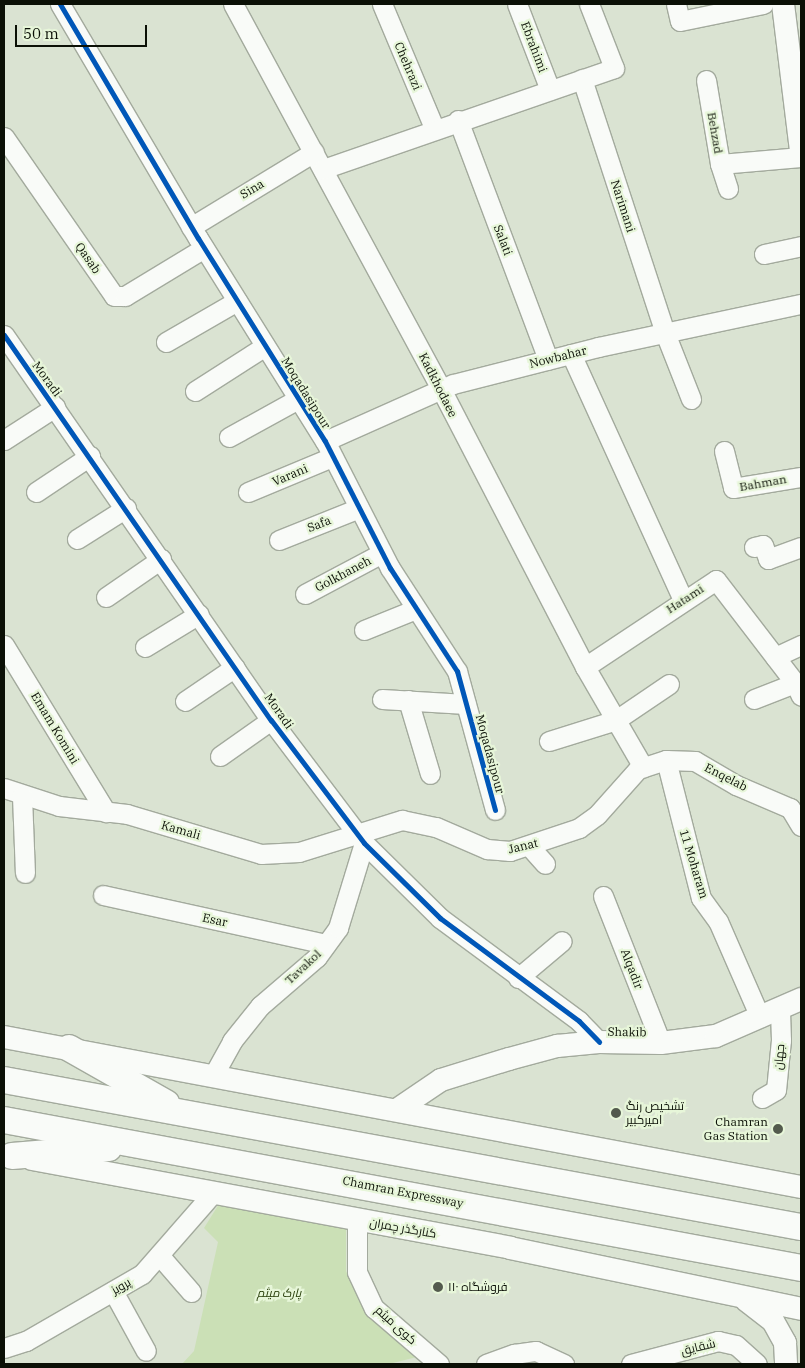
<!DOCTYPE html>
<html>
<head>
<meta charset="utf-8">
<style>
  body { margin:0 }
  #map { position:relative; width:805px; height:1368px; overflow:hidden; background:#dae3d2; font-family:"IBM Plex Serif",Cairo,serif }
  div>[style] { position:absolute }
  .green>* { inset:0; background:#cbe0b6 }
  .roads { filter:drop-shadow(1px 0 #a3aa9d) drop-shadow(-1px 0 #a3aa9d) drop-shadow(0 1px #a3aa9d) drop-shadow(0 -1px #a3aa9d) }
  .minor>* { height:19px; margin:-9.5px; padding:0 9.5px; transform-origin:9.5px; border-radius:9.5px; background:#f9fbf8 }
  .major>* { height:22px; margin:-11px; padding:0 11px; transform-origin:11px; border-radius:11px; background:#f9fbf8 }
  .highway>* { height:26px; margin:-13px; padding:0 13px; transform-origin:13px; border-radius:13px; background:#f9fbf8 }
  .cycleway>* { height:5px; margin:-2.5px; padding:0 2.5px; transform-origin:2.5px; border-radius:2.5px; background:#0057b8 }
  .dots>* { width:14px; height:14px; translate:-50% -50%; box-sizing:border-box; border:2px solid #e7f6d9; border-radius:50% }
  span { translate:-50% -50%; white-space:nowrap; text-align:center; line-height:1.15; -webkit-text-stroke:4.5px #e7f6d9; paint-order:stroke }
  .street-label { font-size:12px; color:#0b1006 }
  .poi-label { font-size:12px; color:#0b1006 }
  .left { translate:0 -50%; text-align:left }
  .right { translate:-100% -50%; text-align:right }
  .park-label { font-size:12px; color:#283e0a; font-style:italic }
  .frame { position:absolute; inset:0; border:5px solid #0b1006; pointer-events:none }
  .scale { position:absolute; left:15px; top:25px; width:132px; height:22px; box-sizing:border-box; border:2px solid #0b1006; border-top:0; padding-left:6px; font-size:15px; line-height:18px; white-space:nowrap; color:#0b1006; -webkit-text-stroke:4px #e7f6d9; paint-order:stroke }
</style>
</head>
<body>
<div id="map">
  <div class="green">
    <div style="clip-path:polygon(219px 1204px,346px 1228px,346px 1271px,359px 1301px,394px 1339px,421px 1356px,389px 1364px,182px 1364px,194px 1351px,218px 1242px,204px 1228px)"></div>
  </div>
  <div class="roads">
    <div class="minor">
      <div style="left:60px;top:4px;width:272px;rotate:59.5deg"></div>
      <div style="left:198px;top:238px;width:239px;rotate:58deg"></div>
      <div style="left:325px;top:441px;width:143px;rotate:62.9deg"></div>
      <div style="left:390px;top:568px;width:123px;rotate:57deg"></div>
      <div style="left:457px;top:671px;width:144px;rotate:74.7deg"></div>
      <div style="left:233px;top:4px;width:438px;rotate:61.6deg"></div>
      <div style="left:441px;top:389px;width:313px;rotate:62.6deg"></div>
      <div style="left:585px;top:667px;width:116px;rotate:59.9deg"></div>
      <div style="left:382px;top:4px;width:134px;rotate:67.2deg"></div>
      <div style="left:517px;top:4px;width:92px;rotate:69deg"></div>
      <div style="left:676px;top:4px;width:17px;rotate:77deg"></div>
      <div style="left:680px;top:21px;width:85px;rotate:-11.6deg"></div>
      <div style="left:582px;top:79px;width:267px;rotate:71.9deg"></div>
      <div style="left:665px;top:333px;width:71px;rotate:68.5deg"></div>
      <div style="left:706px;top:80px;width:85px;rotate:80.5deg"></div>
      <div style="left:720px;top:164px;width:81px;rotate:-4.9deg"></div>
      <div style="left:458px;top:120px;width:256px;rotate:69.4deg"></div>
      <div style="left:4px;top:137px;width:193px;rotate:55.3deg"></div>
      <div style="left:114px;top:296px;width:11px"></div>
      <div style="left:125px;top:296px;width:92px;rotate:-31.3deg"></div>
      <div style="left:720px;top:164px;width:26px;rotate:72deg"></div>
      <div style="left:323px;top:169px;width:308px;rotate:-19.1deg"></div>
      <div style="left:614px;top:68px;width:69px;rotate:-111.3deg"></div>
      <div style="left:191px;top:227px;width:144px;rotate:-31.4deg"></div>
      <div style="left:764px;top:254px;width:38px;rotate:-12deg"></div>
      <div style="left:4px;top:335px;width:469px;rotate:55.3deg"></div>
      <div style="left:271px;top:720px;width:154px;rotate:52.9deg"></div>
      <div style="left:364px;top:843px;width:107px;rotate:44.6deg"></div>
      <div style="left:440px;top:918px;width:173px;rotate:36.5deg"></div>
      <div style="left:579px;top:1021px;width:29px;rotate:46deg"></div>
      <div style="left:166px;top:342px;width:82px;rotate:-30deg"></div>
      <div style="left:571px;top:354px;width:270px;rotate:65.5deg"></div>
      <div style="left:195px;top:391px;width:83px;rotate:-32.7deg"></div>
      <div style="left:229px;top:437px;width:79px;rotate:-28.8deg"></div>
      <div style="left:4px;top:440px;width:61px;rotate:-32.9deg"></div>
      <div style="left:325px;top:441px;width:140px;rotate:-24deg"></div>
      <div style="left:453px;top:384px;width:150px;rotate:-14.3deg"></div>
      <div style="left:598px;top:347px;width:208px;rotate:-12deg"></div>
      <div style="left:724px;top:451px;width:38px;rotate:76deg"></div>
      <div style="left:733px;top:488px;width:69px;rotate:-9.2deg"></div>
      <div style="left:36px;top:492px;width:65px;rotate:-33.7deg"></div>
      <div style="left:248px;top:492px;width:91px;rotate:-22.6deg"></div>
      <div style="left:77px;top:539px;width:58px;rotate:-32.3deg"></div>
      <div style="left:279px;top:540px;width:86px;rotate:-21.8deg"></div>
      <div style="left:754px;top:547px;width:9px;rotate:-13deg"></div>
      <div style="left:763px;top:545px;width:15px;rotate:70deg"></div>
      <div style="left:768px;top:559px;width:35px;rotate:-20deg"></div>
      <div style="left:305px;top:594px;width:87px;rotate:-28deg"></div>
      <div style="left:106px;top:597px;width:67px;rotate:-34.6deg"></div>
      <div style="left:364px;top:630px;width:56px;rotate:-22deg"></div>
      <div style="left:4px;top:645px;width:196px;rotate:58.6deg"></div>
      <div style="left:145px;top:647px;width:63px;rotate:-31.4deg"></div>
      <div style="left:775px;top:657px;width:29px;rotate:-25deg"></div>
      <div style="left:585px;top:667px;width:157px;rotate:-33.6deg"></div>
      <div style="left:716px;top:580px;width:130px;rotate:52.5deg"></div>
      <div style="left:795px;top:683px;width:14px;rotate:65deg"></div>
      <div style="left:382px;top:699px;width:84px;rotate:3.4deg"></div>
      <div style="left:754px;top:699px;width:44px;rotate:-21.3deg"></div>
      <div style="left:408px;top:700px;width:77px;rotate:73.4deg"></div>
      <div style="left:185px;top:701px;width:60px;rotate:-34.2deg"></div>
      <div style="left:549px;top:741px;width:70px;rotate:-17.4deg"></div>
      <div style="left:616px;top:720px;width:64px;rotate:-34.2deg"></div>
      <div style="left:220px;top:756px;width:62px;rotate:-35.2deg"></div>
      <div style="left:666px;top:760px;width:142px;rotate:75.8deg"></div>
      <div style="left:701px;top:898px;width:29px;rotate:54deg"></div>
      <div style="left:718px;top:921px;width:105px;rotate:66.4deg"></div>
      <div style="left:4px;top:788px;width:58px;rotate:18.1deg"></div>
      <div style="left:59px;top:806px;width:68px;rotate:6.7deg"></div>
      <div style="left:127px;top:814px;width:140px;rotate:16.6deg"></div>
      <div style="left:261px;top:854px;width:38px;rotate:-3deg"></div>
      <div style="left:299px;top:852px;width:108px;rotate:-17.3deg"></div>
      <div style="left:402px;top:820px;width:35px;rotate:12deg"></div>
      <div style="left:436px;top:827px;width:56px;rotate:23.3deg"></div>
      <div style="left:487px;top:849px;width:23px;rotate:5deg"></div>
      <div style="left:510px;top:851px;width:73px;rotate:-18.4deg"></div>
      <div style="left:579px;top:828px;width:22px;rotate:-36deg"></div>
      <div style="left:597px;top:815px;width:62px;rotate:-48.3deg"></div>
      <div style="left:638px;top:769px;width:29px;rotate:-18deg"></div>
      <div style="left:666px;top:760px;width:29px;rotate:2deg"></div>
      <div style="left:695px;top:761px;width:48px;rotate:30.3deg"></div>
      <div style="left:736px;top:785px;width:59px;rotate:23.1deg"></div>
      <div style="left:790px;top:808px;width:21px;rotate:59deg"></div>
      <div style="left:22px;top:796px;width:77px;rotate:87.8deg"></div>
      <div style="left:529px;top:846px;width:24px;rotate:48deg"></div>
      <div style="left:103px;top:895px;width:228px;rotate:12.4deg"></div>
      <div style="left:603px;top:896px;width:158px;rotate:68.5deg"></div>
      <div style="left:518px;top:978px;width:57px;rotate:-40.1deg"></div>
      <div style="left:214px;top:1074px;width:38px;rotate:-61deg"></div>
      <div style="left:232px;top:1041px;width:45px;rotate:-51.3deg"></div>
      <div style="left:260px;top:1006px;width:75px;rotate:-40.7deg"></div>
      <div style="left:317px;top:957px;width:36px;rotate:-54deg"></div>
      <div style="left:338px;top:928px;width:89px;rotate:-73deg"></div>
      <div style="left:762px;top:1098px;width:16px;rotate:-30deg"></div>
      <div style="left:776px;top:1090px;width:50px;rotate:-84.3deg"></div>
      <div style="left:781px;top:1040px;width:32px;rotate:-92deg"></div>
      <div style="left:357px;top:1220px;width:52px;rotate:90deg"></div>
      <div style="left:357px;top:1272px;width:40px;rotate:65deg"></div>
      <div style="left:374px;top:1308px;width:86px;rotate:40.7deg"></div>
      <div style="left:159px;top:1255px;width:49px;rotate:49.1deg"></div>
      <div style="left:113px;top:1291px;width:68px;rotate:61.2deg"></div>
      <div style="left:4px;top:1348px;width:23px;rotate:-18deg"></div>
      <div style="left:26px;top:1341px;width:134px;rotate:-30deg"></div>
      <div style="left:142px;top:1274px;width:108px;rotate:-48.8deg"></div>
      <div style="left:486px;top:1364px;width:30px;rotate:-20deg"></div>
      <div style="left:514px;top:1354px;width:22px;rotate:-8deg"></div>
      <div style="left:536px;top:1351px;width:31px;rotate:25deg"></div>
      <div style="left:631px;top:1364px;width:90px;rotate:-14.8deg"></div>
      <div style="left:718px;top:1341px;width:18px;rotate:13deg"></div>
      <div style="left:736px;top:1345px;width:28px;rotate:42deg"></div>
    </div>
    <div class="major">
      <div style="left:783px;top:4px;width:147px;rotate:83deg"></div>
      <div style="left:4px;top:1037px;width:811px;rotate:10.66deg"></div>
      <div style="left:398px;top:1109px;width:52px;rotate:-34deg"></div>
      <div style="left:441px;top:1080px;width:71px;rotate:-17.2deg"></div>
      <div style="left:509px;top:1059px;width:50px;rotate:-15.2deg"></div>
      <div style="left:557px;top:1046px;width:42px;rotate:-5.4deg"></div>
      <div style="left:599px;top:1042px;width:62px;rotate:0.9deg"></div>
      <div style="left:661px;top:1043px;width:55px;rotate:-7.3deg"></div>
      <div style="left:716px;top:1036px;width:93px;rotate:-23.5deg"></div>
      <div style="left:32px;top:1159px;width:486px;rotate:10.5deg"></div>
      <div style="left:510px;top:1248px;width:297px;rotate:11.8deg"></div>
      <div style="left:746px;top:1300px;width:34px;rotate:38deg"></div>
      <div style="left:773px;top:1321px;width:25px;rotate:61deg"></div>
      <div style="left:785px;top:1343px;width:21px;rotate:87deg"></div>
    </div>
    <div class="highway">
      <div style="left:69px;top:1048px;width:112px;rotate:29.6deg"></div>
      <div style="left:4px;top:1080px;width:810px;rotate:10.45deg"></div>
      <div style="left:4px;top:1120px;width:811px;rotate:10.52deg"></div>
      <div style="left:12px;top:1156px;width:97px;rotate:-4.7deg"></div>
    </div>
  </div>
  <div class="cycleway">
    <div style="left:60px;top:4px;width:272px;rotate:59.5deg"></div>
    <div style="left:198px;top:238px;width:239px;rotate:58deg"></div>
    <div style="left:325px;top:441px;width:143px;rotate:62.9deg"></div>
    <div style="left:390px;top:568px;width:123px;rotate:57deg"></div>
    <div style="left:457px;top:671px;width:144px;rotate:74.7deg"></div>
    <div style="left:4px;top:335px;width:469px;rotate:55.3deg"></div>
    <div style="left:271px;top:720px;width:154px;rotate:52.9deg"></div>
    <div style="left:364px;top:843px;width:107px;rotate:44.6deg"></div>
    <div style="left:440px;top:918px;width:173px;rotate:36.5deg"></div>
    <div style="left:579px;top:1021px;width:29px;rotate:46deg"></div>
  </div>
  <div class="dots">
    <div style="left:616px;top:1113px;background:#535a4d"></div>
    <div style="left:778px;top:1129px;background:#535a4d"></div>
    <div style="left:438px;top:1287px;background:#535a4d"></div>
  </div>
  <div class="street-label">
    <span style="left:534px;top:47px;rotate:69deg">Ebrahimi</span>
    <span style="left:408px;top:66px;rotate:67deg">Chehrazi</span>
    <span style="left:715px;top:133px;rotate:80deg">Behzad</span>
    <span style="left:252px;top:189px;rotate:-31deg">Sina</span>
    <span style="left:623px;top:206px;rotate:72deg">Narimani</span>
    <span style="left:503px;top:240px;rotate:69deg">Salati</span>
    <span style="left:88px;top:258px;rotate:55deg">Qasab</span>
    <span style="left:558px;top:357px;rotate:-14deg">Nowbahar</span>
    <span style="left:47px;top:379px;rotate:54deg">Moradi</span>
    <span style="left:438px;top:385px;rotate:63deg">Kadkhodaee</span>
    <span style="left:306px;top:393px;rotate:58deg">Moqadasipour</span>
    <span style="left:290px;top:475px;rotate:-23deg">Varani</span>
    <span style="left:763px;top:483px;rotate:-10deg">Bahman</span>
    <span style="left:319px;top:524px;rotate:-21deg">Safa</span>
    <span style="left:343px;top:574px;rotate:-28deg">Golkhaneh</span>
    <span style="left:685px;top:599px;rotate:-33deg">Hatami</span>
    <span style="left:279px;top:711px;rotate:55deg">Moradi</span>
    <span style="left:55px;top:728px;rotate:59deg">Emam Komini</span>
    <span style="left:490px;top:754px;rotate:75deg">Moqadasipour</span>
    <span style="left:726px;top:777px;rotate:27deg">Enqelab</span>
    <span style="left:181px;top:830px;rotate:16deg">Kamali</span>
    <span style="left:523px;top:846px;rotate:-13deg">Janat</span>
    <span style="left:694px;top:864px;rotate:73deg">11 Moharam</span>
    <span style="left:215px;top:920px;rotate:12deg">Esar</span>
    <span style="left:303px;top:967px;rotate:-43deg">Tavakol</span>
    <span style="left:632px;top:969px;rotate:69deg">Alqadir</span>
    <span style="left:627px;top:1032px;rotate:1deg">Shakib</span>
    <span style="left:779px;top:1057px;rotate:-85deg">جهان</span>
    <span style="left:403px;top:1192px;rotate:11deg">Chamran Expressway</span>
    <span style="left:403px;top:1228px;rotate:10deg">کنارگذر چمران</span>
    <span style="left:121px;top:1286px;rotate:-30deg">پرویز</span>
    <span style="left:396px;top:1325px;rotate:42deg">کوی میثم</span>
    <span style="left:698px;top:1347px;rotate:-14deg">شقایق</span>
  </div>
  <div class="poi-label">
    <span class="left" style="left:626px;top:1113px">تشخیص رنگ<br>امیرکبیر</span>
    <span class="right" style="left:768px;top:1129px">Chamran<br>Gas Station</span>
    <span class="left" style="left:448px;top:1287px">فروشگاه ۱۱۰</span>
  </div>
  <div class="park-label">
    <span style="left:279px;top:1293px">پارک میثم</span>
  </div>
  <div class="frame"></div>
  <div class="scale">50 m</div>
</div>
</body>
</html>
